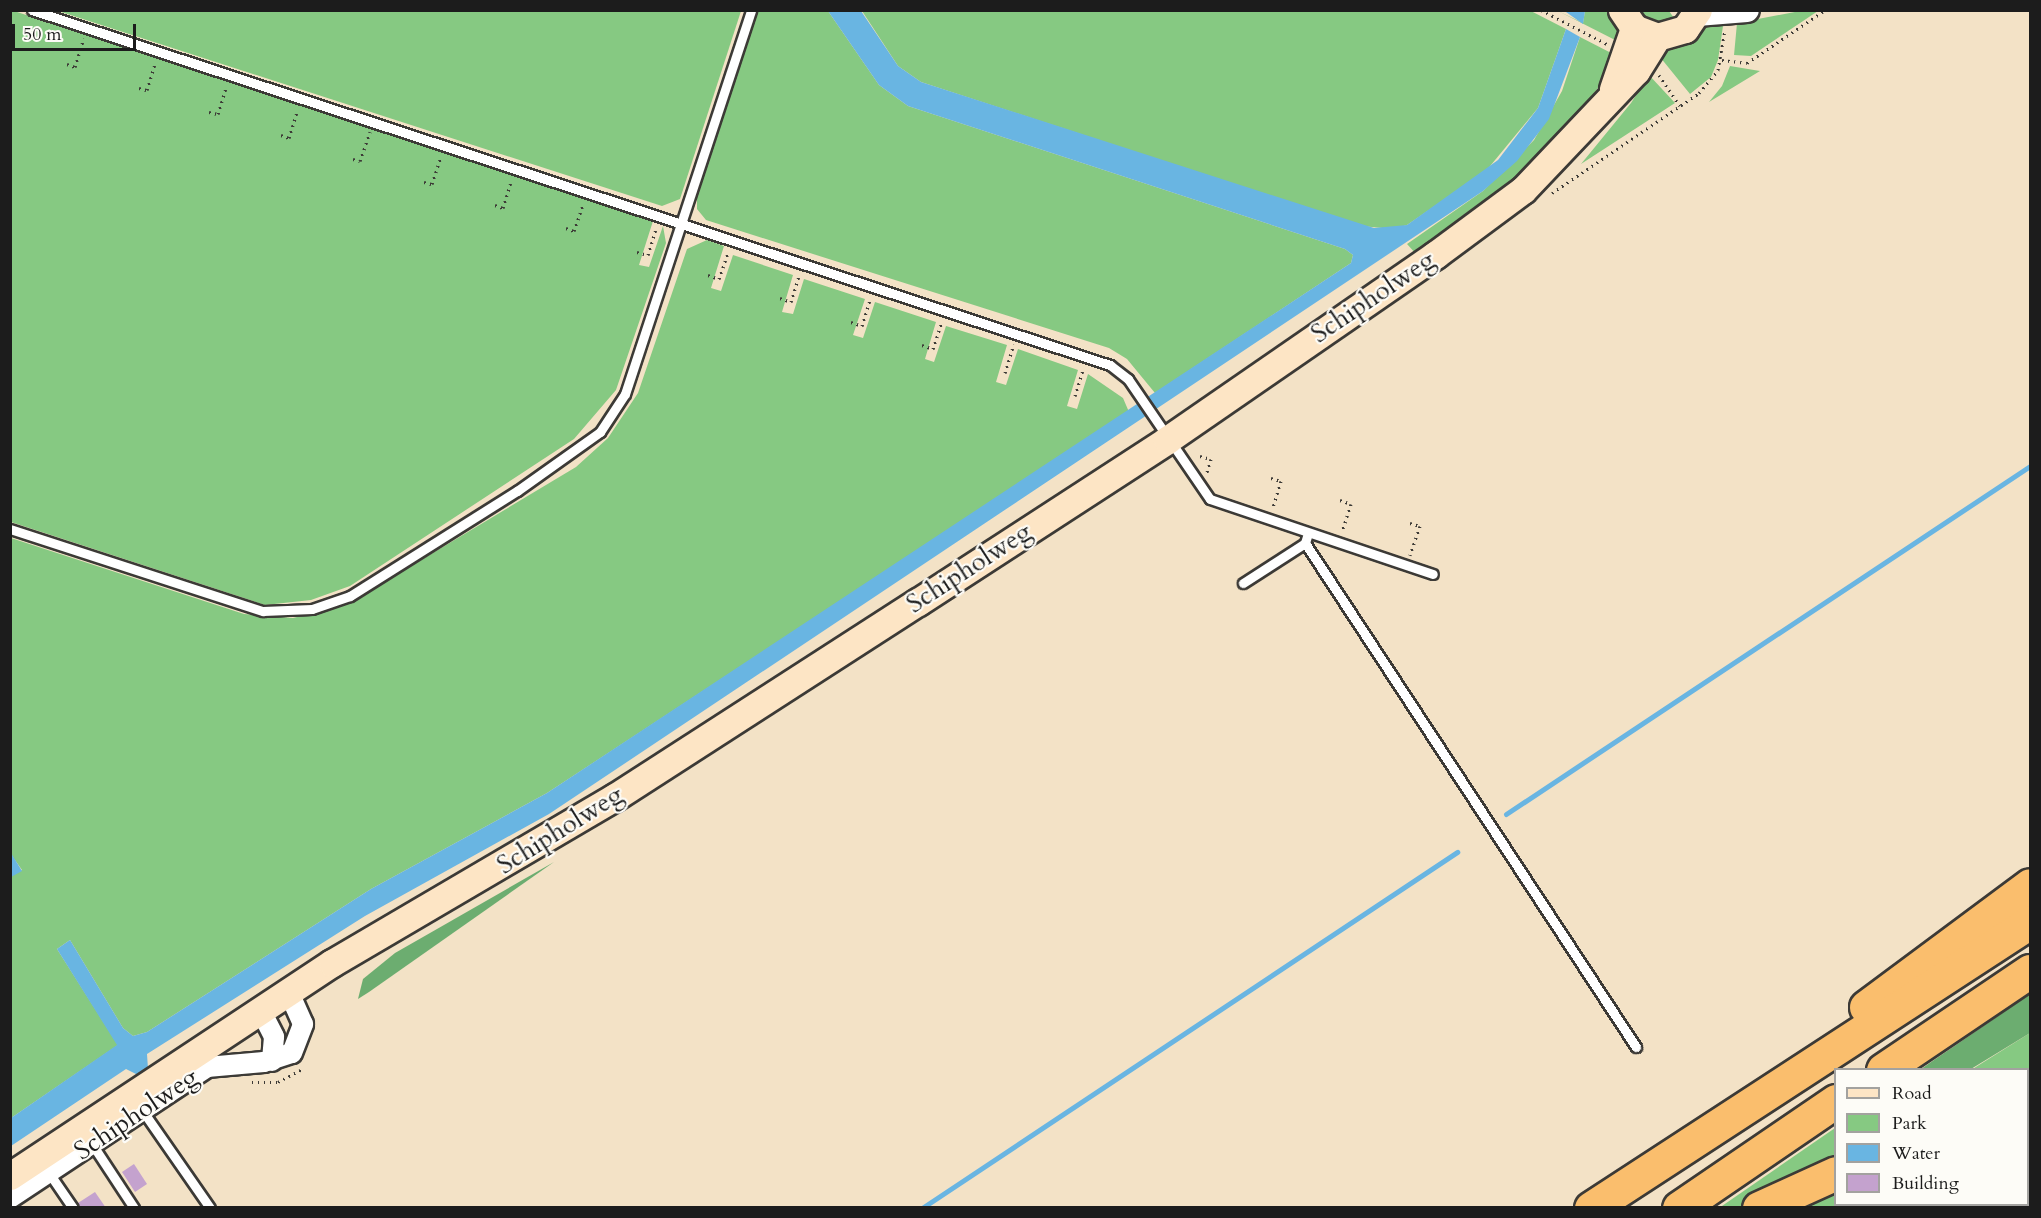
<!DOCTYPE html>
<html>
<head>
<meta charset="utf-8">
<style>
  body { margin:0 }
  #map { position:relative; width:2041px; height:1218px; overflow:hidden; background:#f3e2c6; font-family:Cardo,serif }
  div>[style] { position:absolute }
  .green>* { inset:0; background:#86c982 }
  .forest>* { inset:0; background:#6cad70 }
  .water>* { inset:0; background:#69b5e2 }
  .stream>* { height:5px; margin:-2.5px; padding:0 2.5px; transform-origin:2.5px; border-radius:2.5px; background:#69b5e2 }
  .building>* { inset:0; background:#c4a2ce }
  .path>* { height:3px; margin-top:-1.5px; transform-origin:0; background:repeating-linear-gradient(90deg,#3c3a36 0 1.5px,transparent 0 6px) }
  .roads { filter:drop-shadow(2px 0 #3c3a36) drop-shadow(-2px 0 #3c3a36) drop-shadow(0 2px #3c3a36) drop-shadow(0 -2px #3c3a36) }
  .service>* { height:9px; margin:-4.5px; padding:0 4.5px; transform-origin:4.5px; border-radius:4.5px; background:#fff }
  .minor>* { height:20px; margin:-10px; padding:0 10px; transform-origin:10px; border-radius:10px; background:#fff }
  .tertiary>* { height:24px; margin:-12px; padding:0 12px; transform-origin:12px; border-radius:12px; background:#fff }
  .secondary>* { height:27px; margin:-13.5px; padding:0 13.5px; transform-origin:13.5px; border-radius:13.5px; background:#fde5c5 }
  .motorway>* { height:33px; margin:-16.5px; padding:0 16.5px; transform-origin:16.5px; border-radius:16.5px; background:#fabe6d }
  span { translate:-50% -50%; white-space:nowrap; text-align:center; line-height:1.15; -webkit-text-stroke:4.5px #fdfcf7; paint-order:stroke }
  .street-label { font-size:26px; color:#1c1c1c }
  .frame { position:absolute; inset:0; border:12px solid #1c1c1c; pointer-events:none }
  .legend { position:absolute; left:1834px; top:1068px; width:195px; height:138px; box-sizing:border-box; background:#fdfcf7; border:2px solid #a3a29f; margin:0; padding:8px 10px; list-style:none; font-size:18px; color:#1c1c1c }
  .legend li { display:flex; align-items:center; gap:12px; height:30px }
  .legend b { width:30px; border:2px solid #a3a29f }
  .scale { position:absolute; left:12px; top:24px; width:124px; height:27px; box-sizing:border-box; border:3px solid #1c1c1c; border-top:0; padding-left:8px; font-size:18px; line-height:21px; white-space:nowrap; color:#1c1c1c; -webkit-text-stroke:4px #fdfcf7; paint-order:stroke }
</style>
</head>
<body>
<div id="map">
  <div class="green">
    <div style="clip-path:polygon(11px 10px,653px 221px,639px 265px,649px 267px,663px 226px,666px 243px,616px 390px,574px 439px,350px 586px,311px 600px,265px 605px,11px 522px)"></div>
    <div style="clip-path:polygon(1529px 10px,1566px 29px,1538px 108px,1486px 171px,1407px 225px,1393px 229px,1361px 226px,921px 82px,898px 66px,862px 11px)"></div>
    <div style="clip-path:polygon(58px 11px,741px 10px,741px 11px,680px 199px,662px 206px)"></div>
    <div style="clip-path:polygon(755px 11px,828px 11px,879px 85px,908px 106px,1345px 249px,1353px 255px,1351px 263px,1155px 393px,1127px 359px,1109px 348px,706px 220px,697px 209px,697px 196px)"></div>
    <div style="clip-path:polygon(1558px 11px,1583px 23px,1585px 11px,1617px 11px,1619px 42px)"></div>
    <div style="clip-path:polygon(1637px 11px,1669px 11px,1674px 18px,1652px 22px)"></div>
    <div style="clip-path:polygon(1800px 11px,1818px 11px,1751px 56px,1734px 55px,1737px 23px)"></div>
    <div style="clip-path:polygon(1710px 23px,1723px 26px,1718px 60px,1711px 77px,1690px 94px,1660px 57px,1668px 45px,1693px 39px)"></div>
    <div style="clip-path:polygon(1580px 37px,1617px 56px,1598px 88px,1559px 137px,1502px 194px,1417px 255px,1407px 244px,1483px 191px,1534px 140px,1562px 91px)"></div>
    <div style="clip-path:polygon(1730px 66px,1760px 71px,1709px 102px,1722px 86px)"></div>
    <div style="clip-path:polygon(1649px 75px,1675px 103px,1581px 164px,1631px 103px)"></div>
    <div style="clip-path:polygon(707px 240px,724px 246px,711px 288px,721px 291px,733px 255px,793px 275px,782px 312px,793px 314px,804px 279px,865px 299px,853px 335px,863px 338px,875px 302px,936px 322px,925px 359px,934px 362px,946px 326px,1007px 345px,996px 382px,1006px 385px,1018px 349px,1078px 370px,1067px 406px,1077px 409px,1088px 374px,1123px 398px,1129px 412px,547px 793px,371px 889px,147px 1032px,133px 1036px,123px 1028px,70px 940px,57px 949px,118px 1045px,11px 1118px,10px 876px,22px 870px,10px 853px,11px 538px,244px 614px,293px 618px,348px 604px,576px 467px,608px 438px,638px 393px,687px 249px)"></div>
    <div style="clip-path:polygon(2030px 1033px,2030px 1087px,2028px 1070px,1971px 1070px)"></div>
    <div style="clip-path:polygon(1835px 1128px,1835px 1166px,1740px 1207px,1719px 1208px)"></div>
    <div style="clip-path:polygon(1835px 1189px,1836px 1204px,1859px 1205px,1797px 1208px)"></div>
  </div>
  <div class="forest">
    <div style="clip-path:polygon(554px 862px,369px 992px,358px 999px,363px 979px,395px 953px)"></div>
    <div style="clip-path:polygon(2030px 994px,2030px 1033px,1971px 1069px,1921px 1069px)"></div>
  </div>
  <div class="water">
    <div style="clip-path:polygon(828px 11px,861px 11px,898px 66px,921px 82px,1374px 228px,1407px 225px,1498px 160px,1538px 108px,1566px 29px,1580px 37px,1549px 119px,1517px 161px,1483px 191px,549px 814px,365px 916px,147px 1054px,148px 1069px,140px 1076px,126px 1069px,11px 1146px,11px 1118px,117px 1045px,57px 949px,70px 940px,123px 1028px,133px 1036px,147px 1032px,371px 889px,547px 793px,1351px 263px,1353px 255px,1345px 249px,908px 106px,879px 85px)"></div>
    <div style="clip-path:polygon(1585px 11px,1583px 24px,1566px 12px,1566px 11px)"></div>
    <div style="clip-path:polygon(11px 853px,22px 871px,11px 877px,10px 876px)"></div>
  </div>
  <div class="stream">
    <div style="left:1506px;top:814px;width:629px;rotate:-33.59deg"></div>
    <div style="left:922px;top:1208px;width:643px;rotate:-33.64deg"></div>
  </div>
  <div class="building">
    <div style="clip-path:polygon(134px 1164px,147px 1184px,135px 1192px,122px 1172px)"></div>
    <div style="clip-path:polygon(95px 1192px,106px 1208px,80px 1208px,78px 1203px)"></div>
  </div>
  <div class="path">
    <div style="left:1541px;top:10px;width:74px;rotate:27.3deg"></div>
    <div style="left:1722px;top:60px;width:25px;rotate:7deg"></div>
    <div style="left:1747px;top:63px;width:94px;rotate:-34.2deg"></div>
    <div style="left:67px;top:64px;width:9px;rotate:21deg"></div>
    <div style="left:75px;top:67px;width:30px;rotate:-73deg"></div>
    <div style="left:1659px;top:75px;width:37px;rotate:56deg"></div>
    <div style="left:139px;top:88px;width:8px;rotate:14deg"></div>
    <div style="left:147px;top:90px;width:27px;rotate:-73deg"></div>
    <div style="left:209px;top:112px;width:9px;rotate:13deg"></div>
    <div style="left:218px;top:114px;width:28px;rotate:-73deg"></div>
    <div style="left:281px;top:135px;width:9px;rotate:21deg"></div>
    <div style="left:289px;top:138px;width:28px;rotate:-73deg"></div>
    <div style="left:353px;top:159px;width:7px;rotate:16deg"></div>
    <div style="left:360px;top:161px;width:31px;rotate:-71deg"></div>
    <div style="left:424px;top:182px;width:8px;rotate:14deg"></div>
    <div style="left:432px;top:184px;width:29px;rotate:-72deg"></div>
    <div style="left:1552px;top:193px;width:178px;rotate:-34.2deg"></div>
    <div style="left:1699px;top:93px;width:30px;rotate:-50deg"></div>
    <div style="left:1718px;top:70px;width:41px;rotate:-80.1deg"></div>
    <div style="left:495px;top:205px;width:9px;rotate:21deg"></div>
    <div style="left:503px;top:208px;width:27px;rotate:-73deg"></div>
    <div style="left:566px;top:228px;width:9px;rotate:21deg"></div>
    <div style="left:574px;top:231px;width:28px;rotate:-71deg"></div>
    <div style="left:637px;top:252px;width:11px;rotate:15deg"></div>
    <div style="left:648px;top:255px;width:27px;rotate:-73deg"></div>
    <div style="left:708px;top:275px;width:12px;rotate:20deg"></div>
    <div style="left:719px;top:279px;width:28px;rotate:-71deg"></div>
    <div style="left:780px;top:298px;width:12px;rotate:20deg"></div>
    <div style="left:791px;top:302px;width:27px;rotate:-73deg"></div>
    <div style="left:851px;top:322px;width:12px;rotate:20deg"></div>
    <div style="left:862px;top:326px;width:27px;rotate:-73deg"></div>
    <div style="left:922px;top:345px;width:12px;rotate:20deg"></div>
    <div style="left:933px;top:349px;width:29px;rotate:-72deg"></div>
    <div style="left:1005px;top:373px;width:30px;rotate:-73deg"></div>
    <div style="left:1075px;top:396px;width:27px;rotate:-73deg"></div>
    <div style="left:1200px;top:456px;width:11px;rotate:15deg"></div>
    <div style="left:1211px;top:459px;width:14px;rotate:107deg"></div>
    <div style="left:1271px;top:478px;width:10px;rotate:17deg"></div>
    <div style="left:1281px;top:481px;width:27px;rotate:107deg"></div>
    <div style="left:1340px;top:500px;width:12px;rotate:20deg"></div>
    <div style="left:1351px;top:504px;width:29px;rotate:108deg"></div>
    <div style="left:1410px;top:523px;width:10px;rotate:17deg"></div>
    <div style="left:1420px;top:526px;width:31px;rotate:109deg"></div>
    <div style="left:252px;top:1082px;width:26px"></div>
    <div style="left:278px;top:1082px;width:26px;rotate:-28deg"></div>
  </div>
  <div class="roads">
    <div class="service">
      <div style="left:32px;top:10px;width:1135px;rotate:18.23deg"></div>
      <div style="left:1110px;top:365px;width:23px;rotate:38deg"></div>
      <div style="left:1128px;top:379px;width:145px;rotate:55.7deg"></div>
      <div style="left:1210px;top:499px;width:235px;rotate:18.6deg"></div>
      <div style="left:10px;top:529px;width:266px;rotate:18deg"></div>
      <div style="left:263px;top:611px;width:49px;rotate:-2.3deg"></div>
      <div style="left:312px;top:609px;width:40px;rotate:-18.9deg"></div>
      <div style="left:350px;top:596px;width:197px;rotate:-32.2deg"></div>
      <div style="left:517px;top:491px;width:102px;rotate:-35.4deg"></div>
      <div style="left:600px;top:432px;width:45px;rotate:-56.7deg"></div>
      <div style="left:625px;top:394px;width:404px;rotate:-71.8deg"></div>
      <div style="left:1308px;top:533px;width:10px;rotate:107deg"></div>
      <div style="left:1305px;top:543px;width:603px;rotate:56.71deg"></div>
      <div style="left:1243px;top:583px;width:74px;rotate:-32.8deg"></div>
      <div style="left:142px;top:1110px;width:119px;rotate:55.2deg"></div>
      <div style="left:92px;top:1144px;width:77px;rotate:56.7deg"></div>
      <div style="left:49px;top:1173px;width:42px;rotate:55.6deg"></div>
    </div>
    <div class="minor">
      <div style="left:260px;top:1009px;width:31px;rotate:63deg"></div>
      <div style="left:274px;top:1037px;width:24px;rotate:95deg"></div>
      <div style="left:10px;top:1198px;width:237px;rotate:-33.6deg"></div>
      <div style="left:207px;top:1067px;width:57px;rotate:-5deg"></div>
      <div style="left:264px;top:1062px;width:29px;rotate:-18deg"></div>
      <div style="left:292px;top:1053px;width:31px;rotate:-69deg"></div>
      <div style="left:303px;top:1024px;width:36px;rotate:-114deg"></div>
    </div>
    <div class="tertiary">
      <div style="left:1697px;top:14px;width:50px;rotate:-4.6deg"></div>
    </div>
    <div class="secondary">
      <div style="left:1622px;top:10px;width:22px;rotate:56deg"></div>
      <div style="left:1634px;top:28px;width:25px;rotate:21deg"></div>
      <div style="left:1657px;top:37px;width:29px;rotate:-16deg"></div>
      <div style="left:1685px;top:29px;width:23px;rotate:-56deg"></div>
      <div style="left:1613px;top:89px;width:65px;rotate:-71deg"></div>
      <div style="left:10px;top:1176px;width:386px;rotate:-33.5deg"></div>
      <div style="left:332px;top:963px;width:328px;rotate:-30.4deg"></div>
      <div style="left:615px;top:797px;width:360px;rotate:-32.8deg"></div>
      <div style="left:918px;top:602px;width:297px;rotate:-33deg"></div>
      <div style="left:1167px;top:440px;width:326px;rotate:-34.6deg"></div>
      <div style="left:1435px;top:255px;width:109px;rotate:-36.5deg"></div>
      <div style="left:1523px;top:190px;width:164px;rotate:-46.5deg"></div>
      <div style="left:1636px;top:71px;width:40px;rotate:-58deg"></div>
    </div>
    <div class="motorway">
      <div style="left:1866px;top:1007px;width:204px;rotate:-36.6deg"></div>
      <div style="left:1883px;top:1070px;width:177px;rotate:-34deg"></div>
      <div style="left:2028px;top:1099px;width:2px;rotate:-27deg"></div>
      <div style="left:1591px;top:1208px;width:524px;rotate:-33.08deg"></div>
      <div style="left:1679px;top:1208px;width:190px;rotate:-34.3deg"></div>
      <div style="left:1759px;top:1208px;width:85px;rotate:-24.4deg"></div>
    </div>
  </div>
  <div class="street-label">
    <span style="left:1373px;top:297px;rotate:-34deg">Schipholweg</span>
    <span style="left:969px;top:568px;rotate:-33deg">Schipholweg</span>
    <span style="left:560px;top:830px;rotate:-32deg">Schipholweg</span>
    <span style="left:136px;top:1114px;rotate:-34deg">Schipholweg</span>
  </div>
  <div class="frame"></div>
  <ul class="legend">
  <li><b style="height:8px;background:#fde5c5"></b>Road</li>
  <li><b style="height:16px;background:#86c982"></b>Park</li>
  <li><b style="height:16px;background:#69b5e2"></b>Water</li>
  <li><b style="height:16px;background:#c4a2ce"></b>Building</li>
  </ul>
  <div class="scale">50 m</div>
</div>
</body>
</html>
